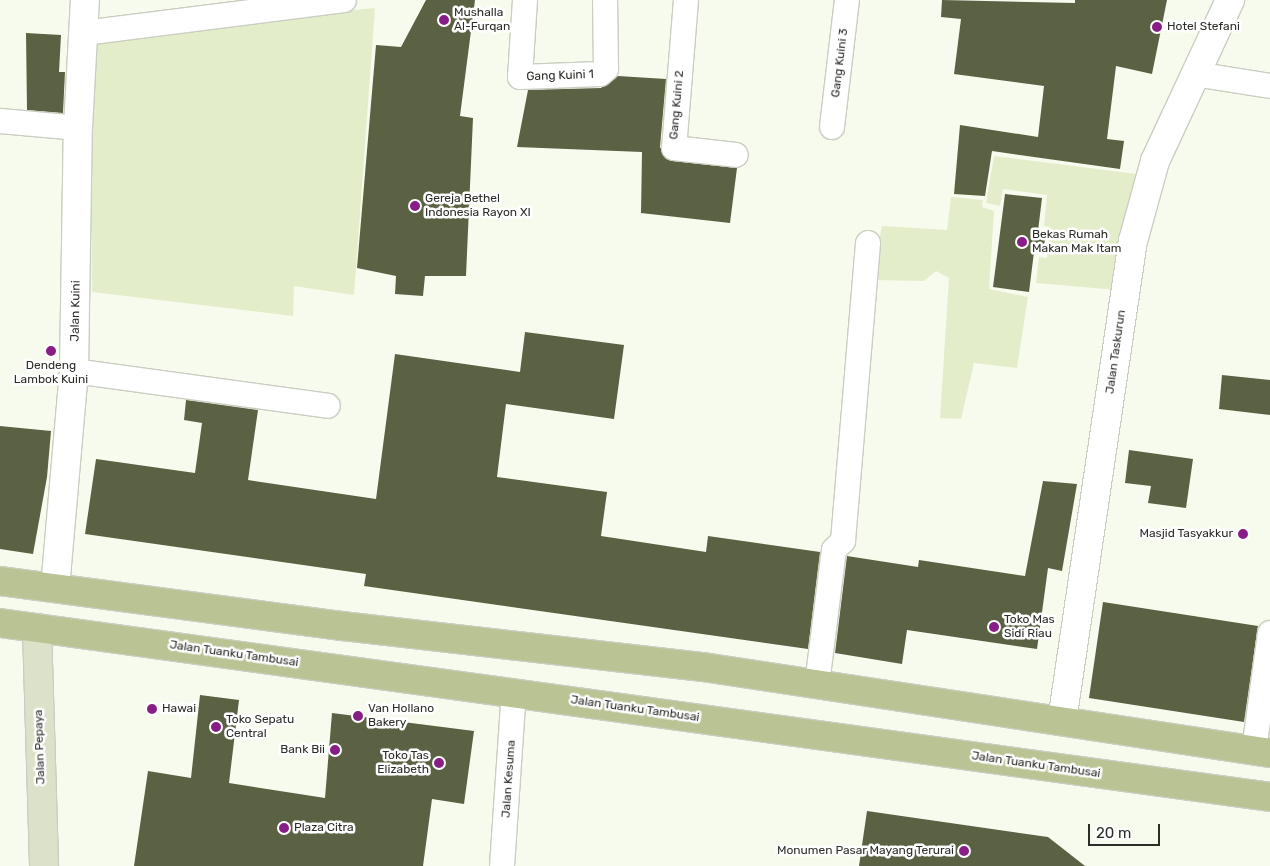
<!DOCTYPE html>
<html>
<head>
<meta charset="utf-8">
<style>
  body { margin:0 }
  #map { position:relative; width:1270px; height:866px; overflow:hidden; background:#f7fbed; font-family:Rubik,sans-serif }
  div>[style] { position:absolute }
  .green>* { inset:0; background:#e4edca }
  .building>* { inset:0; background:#5a6243 }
  .roads { filter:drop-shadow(1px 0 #cacec1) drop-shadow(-1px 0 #cacec1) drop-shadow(0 1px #cacec1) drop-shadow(0 -1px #cacec1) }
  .minor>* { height:24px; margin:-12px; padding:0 12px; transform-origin:12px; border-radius:12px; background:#fff }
  .tertiary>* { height:28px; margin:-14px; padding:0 14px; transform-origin:14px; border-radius:14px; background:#fff }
  .secondary>* { height:28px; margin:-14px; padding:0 14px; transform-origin:14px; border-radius:14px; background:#dce1c9 }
  .primary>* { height:28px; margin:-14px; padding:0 14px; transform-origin:14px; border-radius:14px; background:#b9c394 }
  .dots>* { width:14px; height:14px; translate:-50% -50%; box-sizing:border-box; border:2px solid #fff; border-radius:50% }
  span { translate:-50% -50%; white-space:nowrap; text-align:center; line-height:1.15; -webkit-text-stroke:5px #fff; paint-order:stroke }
  .poi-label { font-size:12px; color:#2b2d28 }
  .left { translate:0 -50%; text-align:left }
  .right { translate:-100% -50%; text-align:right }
  .street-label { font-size:12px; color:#2b2d28 }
  .scale { position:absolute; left:1088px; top:824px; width:72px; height:22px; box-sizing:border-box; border:2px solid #2b2d28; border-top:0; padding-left:6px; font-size:15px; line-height:18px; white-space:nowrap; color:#2b2d28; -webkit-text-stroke:4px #fff; paint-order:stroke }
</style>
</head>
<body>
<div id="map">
  <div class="green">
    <div style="clip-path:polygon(375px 8px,354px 295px,294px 286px,293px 316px,92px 292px,90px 129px,97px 35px)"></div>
    <div style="clip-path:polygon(994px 156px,1137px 174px,1117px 290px,1036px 283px,1039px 257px,1047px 258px,1050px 227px,1044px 226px,1047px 195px,1003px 189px,1000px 206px,986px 203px)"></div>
    <div style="clip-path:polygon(951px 197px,983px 200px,982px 207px,994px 211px,989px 289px,1028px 297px,1017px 368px,974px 363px,961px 419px,940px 418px,949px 278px,936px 271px,924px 281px,871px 280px,882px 226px,947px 230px)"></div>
  </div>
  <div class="building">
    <div style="clip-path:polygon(426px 0,475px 0,460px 116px,473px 118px,466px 276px,425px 276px,423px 296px,395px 294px,396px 276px,357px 268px,376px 45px,401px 47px)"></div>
    <div style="clip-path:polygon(942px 0,1075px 3px,1075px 0,1167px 0,1152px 74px,1116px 66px,1107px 139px,1124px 141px,1120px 169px,992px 151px,985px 196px,954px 194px,960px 125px,1038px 137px,1044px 86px,954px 74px,961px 19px,941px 17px)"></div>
    <div style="clip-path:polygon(26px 33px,61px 35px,59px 72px,65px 72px,63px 113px,27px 110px)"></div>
    <div style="clip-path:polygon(618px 76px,666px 79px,660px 147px,666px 159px,737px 168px,730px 223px,641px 213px,642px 152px,517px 147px,528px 90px,601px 88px)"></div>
    <div style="clip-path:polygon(1005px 194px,1042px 198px,1038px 231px,1046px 232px,1043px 253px,1034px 252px,1029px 292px,993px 287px)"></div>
    <div style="clip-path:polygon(525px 332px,624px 345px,614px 419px,506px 404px,497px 477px,607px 492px,601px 536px,706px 552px,708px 536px,820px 552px,808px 649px,364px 586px,366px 574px,85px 534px,96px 459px,195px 473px,202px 423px,184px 420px,186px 400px,258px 410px,248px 480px,376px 499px,395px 354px,520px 372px)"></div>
    <div style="clip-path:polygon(1222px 375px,1270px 380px,1270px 415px,1219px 409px)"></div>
    <div style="clip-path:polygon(0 426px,51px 431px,47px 477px,33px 554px,0 549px)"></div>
    <div style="clip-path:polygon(1129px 450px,1193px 459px,1186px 508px,1148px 503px,1151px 486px,1125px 483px)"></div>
    <div style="clip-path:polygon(1043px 481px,1077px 484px,1062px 571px,1048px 568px,1037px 649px,907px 630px,902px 664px,835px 653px,847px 556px,918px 567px,919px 560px,1025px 576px)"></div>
    <div style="clip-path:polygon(1103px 602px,1258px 626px,1244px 722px,1089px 698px)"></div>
    <div style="clip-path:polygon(200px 695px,239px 700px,229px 783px,325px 798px,332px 713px,474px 731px,464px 804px,432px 799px,423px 866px,134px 866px,148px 771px,191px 778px)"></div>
    <div style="clip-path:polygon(867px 811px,1048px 837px,1085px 866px,859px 866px)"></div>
  </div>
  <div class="roads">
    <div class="minor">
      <div style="left:525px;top:0;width:77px;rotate:93.7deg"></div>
      <div style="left:520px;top:77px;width:80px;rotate:-2.1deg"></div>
      <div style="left:600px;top:74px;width:8px;rotate:-40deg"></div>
      <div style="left:606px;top:69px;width:69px;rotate:-90.8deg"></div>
      <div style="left:686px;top:0;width:148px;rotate:94.6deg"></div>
      <div style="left:674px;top:148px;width:62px;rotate:6.4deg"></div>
      <div style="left:84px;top:33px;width:262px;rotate:-7.2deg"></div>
      <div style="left:1195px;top:74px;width:76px;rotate:9.1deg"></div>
      <div style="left:0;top:121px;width:78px;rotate:5.1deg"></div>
      <div style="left:832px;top:127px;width:128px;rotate:-83.3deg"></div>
      <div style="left:74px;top:371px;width:256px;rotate:7.8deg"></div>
      <div style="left:817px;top:684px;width:135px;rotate:-82.8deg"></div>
      <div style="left:834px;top:550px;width:13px;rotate:-45deg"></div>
      <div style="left:843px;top:541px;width:299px;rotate:-85.2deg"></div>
      <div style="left:1254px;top:750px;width:118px;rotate:-82.2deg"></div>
      <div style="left:502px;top:866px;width:174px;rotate:-86.1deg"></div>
    </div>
    <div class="tertiary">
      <div style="left:55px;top:588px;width:218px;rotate:-85deg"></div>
      <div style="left:74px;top:371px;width:243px;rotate:-89.1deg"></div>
      <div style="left:78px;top:128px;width:128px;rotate:-86.9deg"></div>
      <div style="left:1062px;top:721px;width:485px;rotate:-81.6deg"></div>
      <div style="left:1133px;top:241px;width:83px;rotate:-74.6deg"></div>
      <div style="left:1155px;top:161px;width:178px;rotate:-65deg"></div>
    </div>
    <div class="secondary">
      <div style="left:37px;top:628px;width:238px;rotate:88.3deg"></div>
    </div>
    <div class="primary">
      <div style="left:0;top:581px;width:345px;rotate:7.5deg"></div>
      <div style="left:342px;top:626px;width:363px;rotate:6.5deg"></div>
      <div style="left:703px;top:667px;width:573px;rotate:8.62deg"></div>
      <div style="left:0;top:623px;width:1282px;rotate:7.8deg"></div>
    </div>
  </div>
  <div class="dots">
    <div style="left:444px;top:20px;background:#881e85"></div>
    <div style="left:1157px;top:27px;background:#881e85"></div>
    <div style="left:415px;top:206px;background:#881e85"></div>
    <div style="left:1022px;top:242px;background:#881e85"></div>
    <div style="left:51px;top:351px;background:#881e85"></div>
    <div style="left:1243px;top:534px;background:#881e85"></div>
    <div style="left:994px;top:627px;background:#881e85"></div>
    <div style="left:152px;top:709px;background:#881e85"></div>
    <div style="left:358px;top:716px;background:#881e85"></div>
    <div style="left:216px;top:727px;background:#881e85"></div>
    <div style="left:335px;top:750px;background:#881e85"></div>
    <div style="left:439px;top:763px;background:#881e85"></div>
    <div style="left:284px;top:828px;background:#881e85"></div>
    <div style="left:964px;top:851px;background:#881e85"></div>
  </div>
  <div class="poi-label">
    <span class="left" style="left:454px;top:20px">Mushalla<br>Al-Furqan</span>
    <span class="left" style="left:1167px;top:27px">Hotel Stefani</span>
    <span class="left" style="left:425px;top:206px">Gereja Bethel<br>Indonesia Rayon XI</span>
    <span class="left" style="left:1032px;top:242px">Bekas Rumah<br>Makan Mak Itam</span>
    <span style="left:51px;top:373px">Dendeng<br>Lambok Kuini</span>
    <span class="right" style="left:1233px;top:534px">Masjid Tasyakkur</span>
    <span class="left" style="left:1004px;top:627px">Toko Mas<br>Sidi Riau</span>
    <span class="left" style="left:162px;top:709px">Hawai</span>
    <span class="left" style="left:368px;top:716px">Van Hollano<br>Bakery</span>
    <span class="left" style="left:226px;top:727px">Toko Sepatu<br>Central</span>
    <span class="right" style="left:325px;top:750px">Bank Bii</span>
    <span class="right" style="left:429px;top:763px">Toko Tas<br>Elizabeth</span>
    <span class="left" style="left:294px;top:828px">Plaza Citra</span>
    <span class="right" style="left:954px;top:851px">Monumen Pasar Mayang Terurai</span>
  </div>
  <div class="street-label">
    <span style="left:840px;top:63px;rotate:-83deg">Gang Kuini 3</span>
    <span style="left:560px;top:76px;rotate:-2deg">Gang Kuini 1</span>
    <span style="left:677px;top:105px;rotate:-85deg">Gang Kuini 2</span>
    <span style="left:76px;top:311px;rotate:-89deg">Jalan Kuini</span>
    <span style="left:1116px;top:352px;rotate:-82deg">Jalan Taskurun</span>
    <span style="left:234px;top:654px;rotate:8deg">Jalan Tuanku Tambusai</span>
    <span style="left:635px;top:709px;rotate:8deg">Jalan Tuanku Tambusai</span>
    <span style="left:40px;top:747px;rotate:-92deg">Jalan Pepaya</span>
    <span style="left:1036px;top:765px;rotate:8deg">Jalan Tuanku Tambusai</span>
    <span style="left:509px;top:779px;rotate:-86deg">Jalan Kesuma</span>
  </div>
  <div class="scale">20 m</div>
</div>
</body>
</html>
